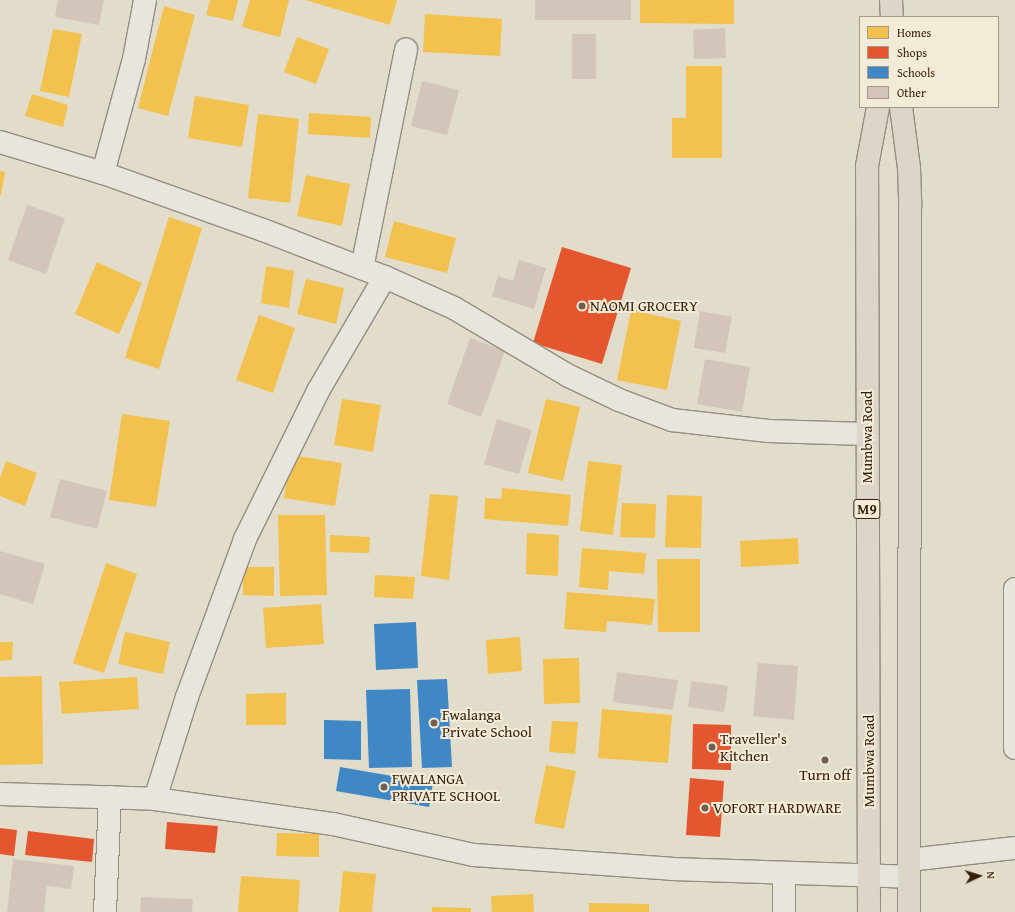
<!DOCTYPE html>
<html>
<head>
<meta charset="utf-8">
<style>
  body { margin:0 }
  #map { position:relative; width:1015px; height:912px; overflow:hidden; background:#e2dccb; font-family:"Gentium Book Plus",serif }
  div>[style] { position:absolute }
  .homes>* { inset:0; background:#f2c14e }
  .shops>* { inset:0; background:#e4572e }
  .schools>* { inset:0; background:#3f88c5 }
  .building>* { inset:0; background:#d3c5ba }
  .roads { filter:drop-shadow(1px 0 #948d81) drop-shadow(-1px 0 #948d81) drop-shadow(0 1px #948d81) drop-shadow(0 -1px #948d81) }
  .minor>* { height:22px; margin:-11px; padding:0 11px; transform-origin:11px; border-radius:11px; background:#e8e5dd }
  .major>* { height:22px; margin:-11px; padding:0 11px; transform-origin:11px; border-radius:11px; background:#dcd5c8 }
  .dots>* { width:11px; height:11px; translate:-50% -50%; box-sizing:border-box; border:2px solid #f2ebd7; border-radius:50% }
  span { translate:-50% -50%; white-space:nowrap; text-align:center; line-height:1.15; -webkit-text-stroke:4px #f2ebd7; paint-order:stroke }
  .shield-label span { padding:1px 3px; background:#f2ebd7; border:1px solid; border-radius:3px; -webkit-text-stroke-width:0 }
  .shield-label { font-size:14px; color:#351c09; font-weight:700 }
  .poi-label { font-size:15px; color:#351c09 }
  .left { translate:0 -50%; text-align:left }
  .street-label { font-size:15px; color:#351c09 }
  .legend { position:absolute; left:859px; top:16px; width:140px; height:92px; box-sizing:border-box; background:#f2ebd7; border:1px solid #a69885; margin:0; padding:5px 7px; list-style:none; font-size:12px; color:#351c09 }
  .legend li { display:flex; align-items:center; gap:8px; height:20px }
  .legend b { width:20px; border:1px solid #a69885 }
  .north { position:absolute; left:959px; top:856px; width:40px; height:40px; -webkit-text-stroke:3px #f2ebd7; paint-order:stroke; rotate:86deg; font-size:11px; font-weight:700; line-height:16px; text-align:center; color:#351c09 }
  .north::after { content:''; display:block; margin:auto; width:14px; height:18px; background:#351c09; clip-path:polygon(50% 0,100% 100%,50% 72%,0 100%) }
</style>
</head>
<body>
<div id="map">
  <div class="homes">
    <div style="clip-path:polygon(210px 0,238px 0,233px 21px,206px 15px)"></div>
    <div style="clip-path:polygon(250px 0,289px 0,280px 37px,242px 27px)"></div>
    <div style="clip-path:polygon(305px 0,397px 0,390px 25px)"></div>
    <div style="clip-path:polygon(640px 0,734px 0,734px 24px,640px 23px)"></div>
    <div style="clip-path:polygon(164px 6px,195px 15px,168px 116px,138px 108px)"></div>
    <div style="clip-path:polygon(425px 14px,502px 19px,500px 56px,423px 52px)"></div>
    <div style="clip-path:polygon(53px 29px,82px 34px,69px 97px,40px 91px)"></div>
    <div style="clip-path:polygon(297px 37px,329px 49px,316px 84px,284px 72px)"></div>
    <div style="clip-path:polygon(686px 66px,722px 66px,722px 158px,672px 158px,672px 118px,686px 118px)"></div>
    <div style="clip-path:polygon(32px 94px,68px 105px,63px 127px,25px 116px)"></div>
    <div style="clip-path:polygon(195px 96px,249px 105px,242px 147px,188px 138px)"></div>
    <div style="clip-path:polygon(309px 113px,371px 117px,370px 138px,308px 134px)"></div>
    <div style="clip-path:polygon(258px 114px,299px 119px,290px 203px,248px 198px)"></div>
    <div style="clip-path:polygon(0 171px,5px 172px,1px 195px,0 195px)"></div>
    <div style="clip-path:polygon(306px 175px,350px 184px,342px 226px,297px 216px)"></div>
    <div style="clip-path:polygon(169px 217px,202px 228px,159px 369px,125px 358px)"></div>
    <div style="clip-path:polygon(394px 221px,456px 238px,447px 273px,385px 257px)"></div>
    <div style="clip-path:polygon(97px 262px,142px 283px,119px 334px,75px 314px)"></div>
    <div style="clip-path:polygon(266px 266px,294px 271px,289px 308px,261px 303px)"></div>
    <div style="clip-path:polygon(306px 279px,344px 288px,336px 324px,297px 314px)"></div>
    <div style="clip-path:polygon(631px 310px,681px 321px,667px 390px,617px 380px)"></div>
    <div style="clip-path:polygon(259px 315px,295px 328px,273px 393px,236px 380px)"></div>
    <div style="clip-path:polygon(342px 399px,381px 405px,373px 452px,334px 445px)"></div>
    <div style="clip-path:polygon(546px 399px,580px 407px,563px 481px,528px 473px)"></div>
    <div style="clip-path:polygon(122px 414px,170px 421px,156px 507px,109px 500px)"></div>
    <div style="clip-path:polygon(290px 455px,342px 463px,335px 506px,284px 498px)"></div>
    <div style="clip-path:polygon(6px 461px,37px 473px,25px 506px,0 496px,0 478px)"></div>
    <div style="clip-path:polygon(588px 461px,622px 465px,613px 535px,580px 531px)"></div>
    <div style="clip-path:polygon(502px 488px,571px 495px,568px 526px,484px 519px,485px 498px,501px 499px)"></div>
    <div style="clip-path:polygon(430px 494px,458px 496px,449px 580px,421px 576px)"></div>
    <div style="clip-path:polygon(667px 495px,702px 496px,701px 548px,665px 547px)"></div>
    <div style="clip-path:polygon(622px 503px,656px 504px,655px 538px,620px 537px)"></div>
    <div style="clip-path:polygon(278px 515px,325px 515px,327px 595px,280px 596px)"></div>
    <div style="clip-path:polygon(527px 533px,559px 535px,558px 576px,526px 574px)"></div>
    <div style="clip-path:polygon(330px 535px,370px 537px,369px 553px,330px 552px)"></div>
    <div style="clip-path:polygon(798px 538px,799px 564px,741px 567px,740px 541px)"></div>
    <div style="clip-path:polygon(582px 548px,646px 553px,644px 574px,609px 571px,608px 590px,579px 587px)"></div>
    <div style="clip-path:polygon(657px 559px,700px 559px,700px 632px,658px 632px)"></div>
    <div style="clip-path:polygon(106px 563px,137px 574px,104px 673px,73px 663px)"></div>
    <div style="clip-path:polygon(243px 567px,274px 567px,274px 596px,243px 595px)"></div>
    <div style="clip-path:polygon(375px 575px,415px 577px,413px 599px,374px 597px)"></div>
    <div style="clip-path:polygon(567px 592px,655px 599px,652px 625px,607px 621px,606px 632px,564px 629px)"></div>
    <div style="clip-path:polygon(321px 604px,324px 644px,266px 648px,263px 608px)"></div>
    <div style="clip-path:polygon(125px 632px,170px 642px,163px 674px,118px 664px)"></div>
    <div style="clip-path:polygon(520px 637px,522px 671px,488px 674px,486px 640px)"></div>
    <div style="clip-path:polygon(0 642px,13px 642px,12px 660px,0 661px)"></div>
    <div style="clip-path:polygon(579px 658px,580px 703px,544px 704px,543px 659px)"></div>
    <div style="clip-path:polygon(42px 676px,43px 764px,0 765px,0 677px)"></div>
    <div style="clip-path:polygon(137px 677px,139px 709px,62px 714px,59px 682px)"></div>
    <div style="clip-path:polygon(286px 693px,286px 725px,246px 725px,246px 694px)"></div>
    <div style="clip-path:polygon(602px 709px,672px 715px,668px 763px,598px 758px)"></div>
    <div style="clip-path:polygon(552px 721px,578px 722px,575px 754px,549px 752px)"></div>
    <div style="clip-path:polygon(546px 765px,576px 771px,564px 829px,534px 823px)"></div>
    <div style="clip-path:polygon(277px 833px,319px 834px,319px 857px,276px 856px)"></div>
    <div style="clip-path:polygon(343px 871px,376px 874px,372px 912px,339px 912px)"></div>
    <div style="clip-path:polygon(241px 876px,300px 880px,298px 912px,238px 912px)"></div>
    <div style="clip-path:polygon(533px 894px,534px 912px,492px 912px,491px 896px)"></div>
    <div style="clip-path:polygon(589px 903px,649px 904px,649px 912px,589px 912px)"></div>
    <div style="clip-path:polygon(432px 907px,471px 908px,471px 912px,432px 912px)"></div>
  </div>
  <div class="shops">
    <div style="clip-path:polygon(562px 247px,631px 268px,602px 364px,533px 343px)"></div>
    <div style="clip-path:polygon(693px 724px,731px 725px,731px 770px,692px 769px)"></div>
    <div style="clip-path:polygon(690px 778px,724px 781px,720px 837px,686px 835px)"></div>
    <div style="clip-path:polygon(167px 822px,218px 826px,215px 853px,165px 849px)"></div>
    <div style="clip-path:polygon(0 828px,17px 830px,14px 856px,0 854px)"></div>
    <div style="clip-path:polygon(28px 831px,94px 839px,92px 862px,25px 855px)"></div>
  </div>
  <div class="schools">
    <div style="clip-path:polygon(416px 622px,418px 668px,376px 670px,374px 624px)"></div>
    <div style="clip-path:polygon(447px 679px,452px 767px,422px 768px,417px 680px)"></div>
    <div style="clip-path:polygon(410px 689px,412px 767px,369px 768px,366px 690px)"></div>
    <div style="clip-path:polygon(324px 720px,361px 721px,361px 760px,324px 759px)"></div>
    <div style="clip-path:polygon(340px 767px,433px 783px,429px 807px,336px 791px)"></div>
  </div>
  <div class="building">
    <div style="clip-path:polygon(58px 0,104px 0,99px 25px,55px 17px)"></div>
    <div style="clip-path:polygon(535px 0,631px 0,631px 20px,535px 20px)"></div>
    <div style="clip-path:polygon(725px 28px,726px 58px,694px 59px,693px 30px)"></div>
    <div style="clip-path:polygon(572px 34px,596px 34px,596px 79px,572px 79px)"></div>
    <div style="clip-path:polygon(422px 81px,459px 90px,447px 135px,411px 126px)"></div>
    <div style="clip-path:polygon(27px 205px,65px 218px,46px 274px,8px 260px)"></div>
    <div style="clip-path:polygon(519px 260px,546px 268px,534px 309px,492px 296px,498px 276px,513px 281px)"></div>
    <div style="clip-path:polygon(700px 311px,732px 317px,725px 353px,694px 348px)"></div>
    <div style="clip-path:polygon(470px 338px,505px 351px,481px 417px,447px 404px)"></div>
    <div style="clip-path:polygon(705px 359px,750px 367px,742px 412px,697px 404px)"></div>
    <div style="clip-path:polygon(497px 419px,532px 430px,519px 474px,484px 464px)"></div>
    <div style="clip-path:polygon(60px 479px,107px 491px,97px 529px,50px 517px)"></div>
    <div style="clip-path:polygon(0 551px,45px 564px,33px 604px,0 594px)"></div>
    <div style="clip-path:polygon(758px 663px,798px 666px,794px 720px,753px 716px)"></div>
    <div style="clip-path:polygon(617px 672px,678px 680px,673px 710px,613px 702px)"></div>
    <div style="clip-path:polygon(691px 681px,728px 686px,724px 712px,688px 707px)"></div>
    <div style="clip-path:polygon(13px 859px,74px 866px,71px 889px,47px 886px,44px 912px,7px 912px)"></div>
    <div style="clip-path:polygon(141px 897px,193px 899px,192px 912px,140px 912px)"></div>
  </div>
  <div class="roads">
    <div class="minor">
      <div style="left:0;top:142px;width:108px;rotate:16.8deg"></div>
      <div style="left:103px;top:173px;width:170px;rotate:19.6deg"></div>
      <div style="left:263px;top:230px;width:131px;rotate:21.1deg"></div>
      <div style="left:385px;top:277px;width:76px;rotate:24.2deg"></div>
      <div style="left:454px;top:308px;width:134px;rotate:30.6deg"></div>
      <div style="left:569px;top:376px;width:55px;rotate:25.6deg"></div>
      <div style="left:619px;top:400px;width:57px;rotate:20.7deg"></div>
      <div style="left:672px;top:420px;width:97px;rotate:6.5deg"></div>
      <div style="left:768px;top:431px;width:98px;rotate:1.8deg"></div>
      <div style="left:103px;top:173px;width:118px;rotate:-74.8deg"></div>
      <div style="left:134px;top:59px;width:60px;rotate:-79.4deg"></div>
      <div style="left:362px;top:268px;width:223px;rotate:-78.6deg"></div>
      <div style="left:1015px;top:589px;width:159px;rotate:90deg"></div>
      <div style="left:0;top:794px;width:155px;rotate:1.8deg"></div>
      <div style="left:155px;top:799px;width:180px;rotate:8deg"></div>
      <div style="left:333px;top:824px;width:144px;rotate:12.4deg"></div>
      <div style="left:474px;top:855px;width:198px;rotate:4deg"></div>
      <div style="left:672px;top:869px;width:237px;rotate:1.9deg"></div>
      <div style="left:155px;top:799px;width:107px;rotate:-72.6deg"></div>
      <div style="left:187px;top:697px;width:168px;rotate:-69.8deg"></div>
      <div style="left:245px;top:539px;width:165px;rotate:-63.7deg"></div>
      <div style="left:318px;top:391px;width:132px;rotate:-59.6deg"></div>
      <div style="left:909px;top:860px;width:107px;rotate:-6.5deg"></div>
      <div style="left:105px;top:912px;width:115px;rotate:-87.5deg"></div>
      <div style="left:784px;top:912px;width:39px;rotate:-90deg"></div>
    </div>
    <div class="major">
      <div style="left:891px;top:0;width:17px;rotate:87deg"></div>
      <div style="left:901px;top:107px;width:62px;rotate:82.5deg"></div>
      <div style="left:909px;top:168px;width:38px;rotate:88deg"></div>
      <div style="left:910px;top:206px;width:706px;rotate:90.08deg"></div>
      <div style="left:869px;top:912px;width:746px;rotate:-90.15deg"></div>
      <div style="left:867px;top:166px;width:60px;rotate:-79.4deg"></div>
    </div>
  </div>
  <div class="dots">
    <div style="left:582px;top:306px;background:#725f4d"></div>
    <div style="left:434px;top:723px;background:#725f4d"></div>
    <div style="left:712px;top:747px;background:#725f4d"></div>
    <div style="left:825px;top:760px;background:#725f4d"></div>
    <div style="left:384px;top:787px;background:#725f4d"></div>
    <div style="left:705px;top:808px;background:#725f4d"></div>
  </div>
  <div class="shield-label">
    <span style="left:867px;top:509px">M9</span>
  </div>
  <div class="poi-label">
    <span class="left" style="left:590px;top:306px">NAOMI GROCERY</span>
    <span class="left" style="left:442px;top:723px">Fwalanga<br>Private School</span>
    <span class="left" style="left:720px;top:747px">Traveller's<br>Kitchen</span>
    <span style="left:825px;top:775px">Turn off</span>
    <span class="left" style="left:392px;top:787px">FWALANGA<br>PRIVATE SCHOOL</span>
    <span class="left" style="left:713px;top:808px">VOFORT HARDWARE</span>
  </div>
  <div class="street-label">
    <span style="left:867px;top:437px;rotate:-90deg">Mumbwa Road</span>
    <span style="left:869px;top:761px;rotate:-90deg">Mumbwa Road</span>
  </div>
  <ul class="legend">
  <li><b style="height:11px;background:#f2c14e"></b>Homes</li>
  <li><b style="height:11px;background:#e4572e"></b>Shops</li>
  <li><b style="height:11px;background:#3f88c5"></b>Schools</li>
  <li><b style="height:11px;background:#d3c5ba"></b>Other</li>
  </ul>
  <div class="north">N</div>
</div>
</body>
</html>
